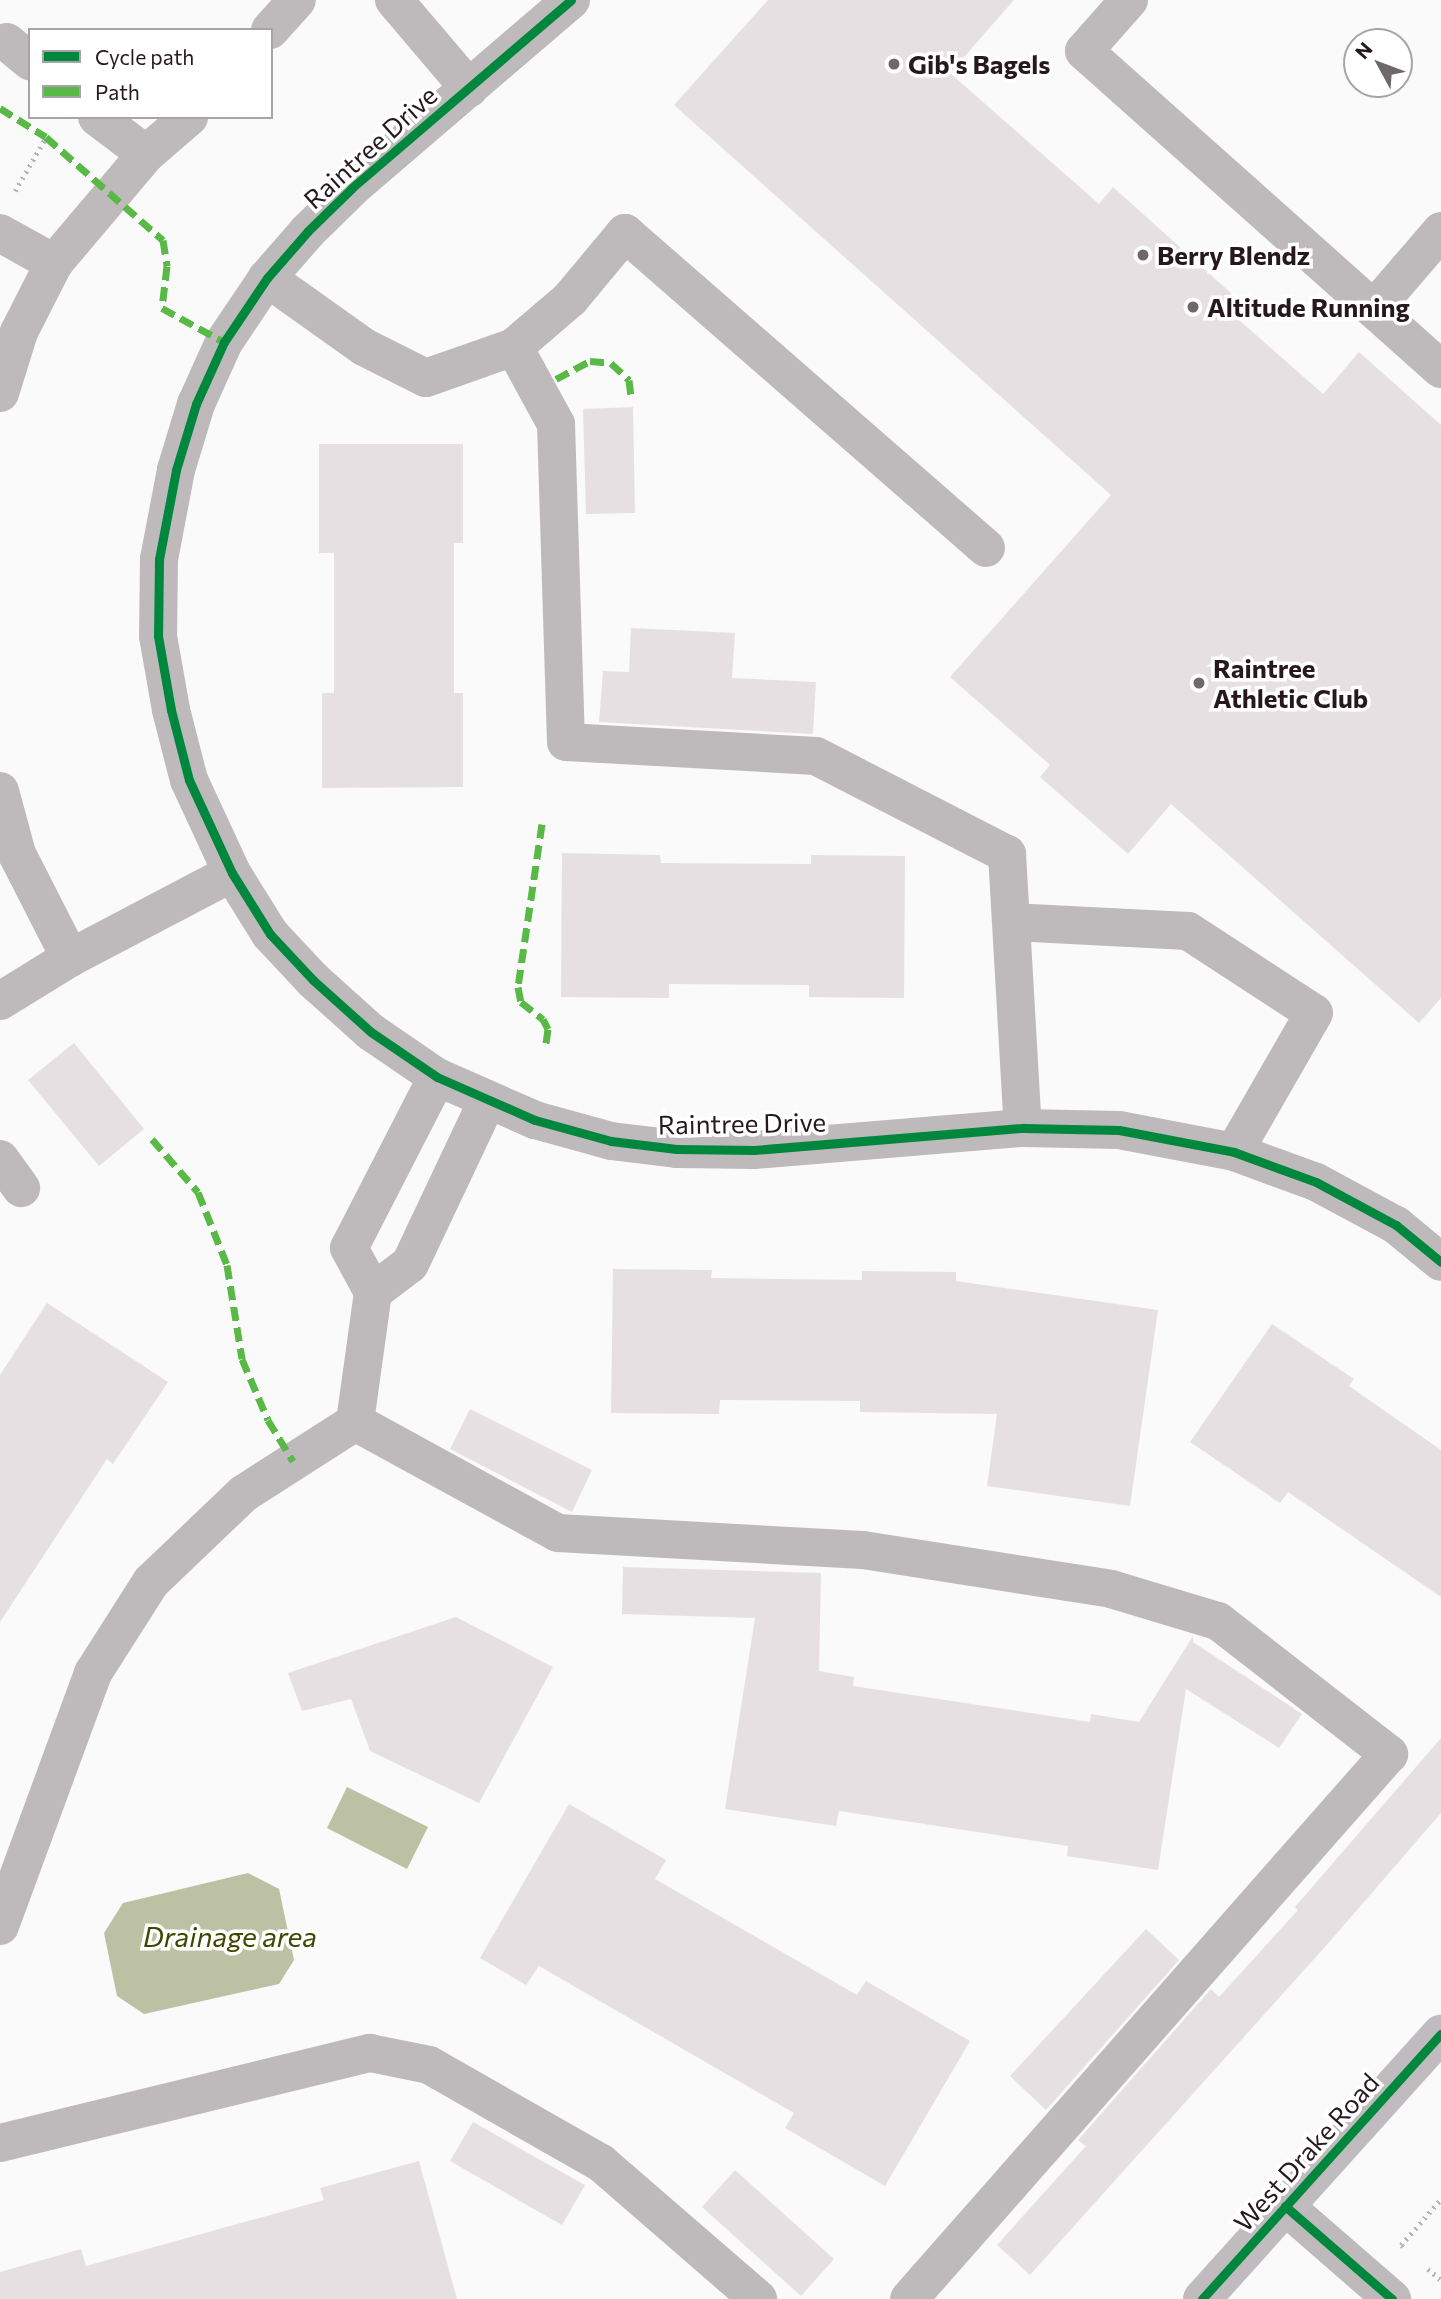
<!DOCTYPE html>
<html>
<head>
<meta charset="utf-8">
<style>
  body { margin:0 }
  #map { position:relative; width:1441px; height:2299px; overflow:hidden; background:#fafafa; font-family:Commissioner,sans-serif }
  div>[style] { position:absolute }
  .water>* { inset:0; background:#bcc1a3 }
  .building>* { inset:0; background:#e7e0e3 }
  .path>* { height:4.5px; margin-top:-2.25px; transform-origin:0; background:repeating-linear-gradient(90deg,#b7b3b5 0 2px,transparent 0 7px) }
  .minor>* { height:38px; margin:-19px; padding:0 19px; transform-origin:19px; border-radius:19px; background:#beb9bb }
  .major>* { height:38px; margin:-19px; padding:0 19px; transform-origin:19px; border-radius:19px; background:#c0bbbe }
  .quiet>* { height:7px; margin-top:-3.5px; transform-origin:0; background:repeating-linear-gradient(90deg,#58b947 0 14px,transparent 0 21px) }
  .cycleway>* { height:9px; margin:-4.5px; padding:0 4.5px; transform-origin:4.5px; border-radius:4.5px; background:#00873e }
  .dots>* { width:19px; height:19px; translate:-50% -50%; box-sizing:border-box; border:4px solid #fff; border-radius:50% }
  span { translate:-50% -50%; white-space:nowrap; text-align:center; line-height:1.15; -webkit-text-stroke:7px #fff; paint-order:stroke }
  .poi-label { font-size:26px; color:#26181e; font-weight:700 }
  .left { translate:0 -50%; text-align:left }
  .street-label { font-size:26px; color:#26181e }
  .water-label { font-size:28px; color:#404700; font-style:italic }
  .legend { position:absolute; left:28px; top:28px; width:245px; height:91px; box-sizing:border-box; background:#fff; border:2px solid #a8a3a5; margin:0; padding:9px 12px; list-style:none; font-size:21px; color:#26181e }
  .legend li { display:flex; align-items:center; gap:14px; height:35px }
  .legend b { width:35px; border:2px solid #a8a3a5 }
  .north { position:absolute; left:1343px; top:28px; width:70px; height:70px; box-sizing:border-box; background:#fff; border:2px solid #a8a3a5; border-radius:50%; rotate:311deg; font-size:19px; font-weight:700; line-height:28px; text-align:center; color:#26181e }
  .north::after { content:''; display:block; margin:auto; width:24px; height:32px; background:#70676b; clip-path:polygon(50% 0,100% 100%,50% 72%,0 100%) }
</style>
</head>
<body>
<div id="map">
  <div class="water">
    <div style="clip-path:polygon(347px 1787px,428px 1827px,407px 1869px,327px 1828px)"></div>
    <div style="clip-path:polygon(248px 1873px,279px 1889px,294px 1960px,279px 1984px,144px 2014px,117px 1996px,104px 1933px,123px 1903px)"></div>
  </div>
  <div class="building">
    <div style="clip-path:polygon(768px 0,1014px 0,950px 73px,1099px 204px,1113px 187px,1232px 294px,1222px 305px,1323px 394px,1359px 352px,1441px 425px,1441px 998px,1419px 1023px,1171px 804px,1128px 854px,1040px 777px,1050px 765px,950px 677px,1111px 495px,674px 105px)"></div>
    <div style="clip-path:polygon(633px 407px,635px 513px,586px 514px,583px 409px)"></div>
    <div style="clip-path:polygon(319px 444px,463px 444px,463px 543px,454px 543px,454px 693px,463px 693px,463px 787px,322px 788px,322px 693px,334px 693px,334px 553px,319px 553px)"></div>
    <div style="clip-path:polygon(631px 628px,735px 633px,732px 678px,816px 682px,813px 734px,599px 722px,603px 671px,629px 672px)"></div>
    <div style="clip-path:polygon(562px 853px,660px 855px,661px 863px,811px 864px,811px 855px,905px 856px,904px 998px,809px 997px,809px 985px,669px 984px,669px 998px,561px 997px)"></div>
    <div style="clip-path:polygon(74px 1043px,144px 1129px,99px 1166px,28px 1080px)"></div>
    <div style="clip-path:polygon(613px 1269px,712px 1270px,711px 1278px,862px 1280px,862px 1271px,956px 1272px,956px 1281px,1158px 1310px,1130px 1506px,987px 1486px,997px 1414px,860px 1412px,860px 1401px,720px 1400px,719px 1414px,611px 1413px)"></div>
    <div style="clip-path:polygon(47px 1303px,168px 1382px,113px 1464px,107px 1459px,0 1622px,0 1375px)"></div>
    <div style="clip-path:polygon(1272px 1324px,1354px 1379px,1349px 1386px,1441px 1450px,1441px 1597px,1288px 1492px,1280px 1503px,1190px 1442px)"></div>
    <div style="clip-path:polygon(470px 1409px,592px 1470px,572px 1512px,450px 1449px)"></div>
    <div style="clip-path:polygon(623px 1567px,821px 1573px,819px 1671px,854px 1677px,853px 1686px,1090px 1722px,1091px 1714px,1139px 1722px,1193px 1636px,1193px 1642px,1302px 1714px,1279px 1748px,1186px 1689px,1158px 1870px,1067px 1856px,1068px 1846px,839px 1811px,836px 1826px,725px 1809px,755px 1618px,622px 1614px)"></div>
    <div style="clip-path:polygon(456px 1617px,553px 1667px,479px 1803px,370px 1751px,351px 1699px,302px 1711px,288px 1673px)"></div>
    <div style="clip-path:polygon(1441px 1738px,1441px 1813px,1332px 1939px,1030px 2275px,997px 2245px,1086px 2146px,1078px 2140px,1211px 1989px,1219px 1997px,1298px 1910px,1295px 1907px)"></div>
    <div style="clip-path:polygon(569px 1804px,666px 1860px,655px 1879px,857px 1995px,866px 1981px,970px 2041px,885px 2186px,785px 2128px,794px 2113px,539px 1966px,526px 1985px,480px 1958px)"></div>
    <div style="clip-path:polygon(1146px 1929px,1179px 1960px,1046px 2110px,1010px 2076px)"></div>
    <div style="clip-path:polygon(473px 2122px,585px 2185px,562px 2225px,450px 2161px)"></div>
    <div style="clip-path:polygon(419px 2161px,457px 2299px,0 2299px,0 2272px,81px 2249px,86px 2266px,324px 2200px,320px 2188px)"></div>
    <div style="clip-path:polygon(735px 2170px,834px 2259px,801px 2296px,702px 2207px)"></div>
  </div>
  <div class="path">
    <div style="left:15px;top:191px;width:62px;rotate:-60.1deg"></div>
    <div style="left:1403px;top:2247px;width:3px;rotate:-135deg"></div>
    <div style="left:1401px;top:2245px;width:61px;rotate:-49deg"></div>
    <div style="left:1428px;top:2269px;width:17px;rotate:40deg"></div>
  </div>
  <div class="minor">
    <div style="left:394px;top:0;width:116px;rotate:49.6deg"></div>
    <div style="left:571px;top:0;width:289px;rotate:139.4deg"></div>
    <div style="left:352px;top:188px;width:62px;rotate:135.7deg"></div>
    <div style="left:308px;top:231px;width:62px;rotate:131.1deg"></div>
    <div style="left:267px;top:278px;width:77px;rotate:123.9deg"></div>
    <div style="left:224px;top:342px;width:68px;rotate:114.3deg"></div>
    <div style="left:196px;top:404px;width:69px;rotate:106.9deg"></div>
    <div style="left:176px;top:470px;width:91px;rotate:100.8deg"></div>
    <div style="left:159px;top:559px;width:77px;rotate:90.7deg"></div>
    <div style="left:158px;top:636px;width:75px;rotate:80deg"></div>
    <div style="left:171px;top:710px;width:72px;rotate:75.6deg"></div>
    <div style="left:189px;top:780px;width:102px;rotate:65.2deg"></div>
    <div style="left:232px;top:873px;width:72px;rotate:58.1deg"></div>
    <div style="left:270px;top:934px;width:63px;rotate:46.9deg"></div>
    <div style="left:313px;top:980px;width:78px;rotate:41.9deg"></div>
    <div style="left:371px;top:1032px;width:80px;rotate:34.3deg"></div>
    <div style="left:437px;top:1077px;width:107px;rotate:23.7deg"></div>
    <div style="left:535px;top:1120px;width:79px;rotate:15.4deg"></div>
    <div style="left:611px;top:1141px;width:66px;rotate:6.9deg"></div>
    <div style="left:677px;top:1149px;width:77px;rotate:0.7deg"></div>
    <div style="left:754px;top:1150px;width:270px;rotate:-4.7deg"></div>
    <div style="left:1023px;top:1128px;width:96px;rotate:1.2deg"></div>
    <div style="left:1119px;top:1130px;width:117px;rotate:10.8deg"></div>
    <div style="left:1234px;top:1152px;width:87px;rotate:20.1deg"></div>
    <div style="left:1316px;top:1182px;width:91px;rotate:28.3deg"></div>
    <div style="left:1396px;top:1225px;width:58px;rotate:39.4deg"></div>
    <div style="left:1129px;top:0;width:68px;rotate:131.4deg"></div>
    <div style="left:1084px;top:51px;width:478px;rotate:41.7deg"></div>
    <div style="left:270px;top:30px;width:40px;rotate:-48deg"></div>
    <div style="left:7px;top:42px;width:30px;rotate:40deg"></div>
    <div style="left:97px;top:117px;width:61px;rotate:37.1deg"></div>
    <div style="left:146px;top:154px;width:57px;rotate:-40.7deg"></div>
    <div style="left:0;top:233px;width:62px;rotate:29.1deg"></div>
    <div style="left:267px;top:278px;width:119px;rotate:35.4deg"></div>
    <div style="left:364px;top:347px;width:69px;rotate:26.6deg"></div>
    <div style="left:426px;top:378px;width:93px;rotate:-19.4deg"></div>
    <div style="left:514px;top:347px;width:74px;rotate:-40.6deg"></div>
    <div style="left:570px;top:299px;width:86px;rotate:-50.2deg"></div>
    <div style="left:625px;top:233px;width:479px;rotate:41.1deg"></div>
    <div style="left:1374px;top:309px;width:103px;rotate:-49.3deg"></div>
    <div style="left:514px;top:347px;width:88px;rotate:61.4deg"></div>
    <div style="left:556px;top:424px;width:318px;rotate:88.2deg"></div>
    <div style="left:566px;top:742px;width:250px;rotate:3.2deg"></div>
    <div style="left:816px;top:756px;width:215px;rotate:27.2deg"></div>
    <div style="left:1007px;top:854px;width:274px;rotate:86.7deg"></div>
    <div style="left:0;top:393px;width:64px;rotate:-72.7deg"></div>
    <div style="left:19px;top:332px;width:77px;rotate:-63.1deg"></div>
    <div style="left:54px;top:263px;width:143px;rotate:-49.8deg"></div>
    <div style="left:0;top:791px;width:65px;rotate:74.9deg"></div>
    <div style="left:17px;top:854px;width:117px;rotate:63deg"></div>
    <div style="left:70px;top:958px;width:183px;rotate:-27.7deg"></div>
    <div style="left:1012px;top:922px;width:176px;rotate:2.9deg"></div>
    <div style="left:1188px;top:931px;width:150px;rotate:33.1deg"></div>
    <div style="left:1314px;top:1013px;width:160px;rotate:119.9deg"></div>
    <div style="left:0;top:1001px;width:82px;rotate:-31.6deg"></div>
    <div style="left:437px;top:1077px;width:192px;rotate:117.2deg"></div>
    <div style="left:349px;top:1248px;width:50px;rotate:61.4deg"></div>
    <div style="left:373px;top:1292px;width:46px;rotate:-37.1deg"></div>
    <div style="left:410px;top:1264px;width:180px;rotate:-64.7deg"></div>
    <div style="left:0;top:1159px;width:36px;rotate:54deg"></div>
    <div style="left:355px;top:1422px;width:231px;rotate:28.7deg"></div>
    <div style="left:558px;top:1533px;width:305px;rotate:3.2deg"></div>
    <div style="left:863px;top:1550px;width:251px;rotate:8.9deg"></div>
    <div style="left:1111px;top:1589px;width:112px;rotate:16.7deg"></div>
    <div style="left:1218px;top:1621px;width:217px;rotate:37.9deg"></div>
    <div style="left:1389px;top:1754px;width:726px;rotate:131.37deg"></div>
    <div style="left:0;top:1926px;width:270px;rotate:-69.8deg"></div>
    <div style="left:93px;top:1673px;width:108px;rotate:-57.5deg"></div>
    <div style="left:151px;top:1582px;width:127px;rotate:-43.7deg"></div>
    <div style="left:243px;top:1494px;width:133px;rotate:-32.7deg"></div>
    <div style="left:355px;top:1422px;width:131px;rotate:-82.1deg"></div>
    <div style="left:0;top:2143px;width:381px;rotate:-13.7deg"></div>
    <div style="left:370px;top:2053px;width:60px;rotate:11.5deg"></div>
    <div style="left:429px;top:2065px;width:198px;rotate:29.7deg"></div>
    <div style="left:601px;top:2163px;width:208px;rotate:40.9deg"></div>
    <div style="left:1285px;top:2206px;width:142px;rotate:41deg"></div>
  </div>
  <div class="major">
    <div style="left:1202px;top:2299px;width:357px;rotate:-48deg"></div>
  </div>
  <div class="quiet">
    <div style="left:0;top:108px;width:54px;rotate:32.2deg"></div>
    <div style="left:46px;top:137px;width:156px;rotate:41.4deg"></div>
    <div style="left:163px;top:240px;width:26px;rotate:81deg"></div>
    <div style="left:167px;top:266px;width:42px;rotate:96.8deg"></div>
    <div style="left:162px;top:308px;width:71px;rotate:28.7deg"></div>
    <div style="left:556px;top:379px;width:38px;rotate:-28deg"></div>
    <div style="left:590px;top:361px;width:21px;rotate:5deg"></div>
    <div style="left:611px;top:363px;width:25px;rotate:43deg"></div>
    <div style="left:629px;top:380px;width:17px;rotate:83deg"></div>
    <div style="left:542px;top:824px;width:165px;rotate:98.4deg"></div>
    <div style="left:518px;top:987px;width:15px;rotate:79deg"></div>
    <div style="left:521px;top:1002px;width:28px;rotate:38deg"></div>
    <div style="left:543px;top:1019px;width:11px;rotate:63deg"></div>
    <div style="left:548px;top:1029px;width:15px;rotate:98deg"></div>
    <div style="left:152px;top:1139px;width:70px;rotate:49deg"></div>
    <div style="left:198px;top:1192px;width:79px;rotate:68.3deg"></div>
    <div style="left:227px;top:1265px;width:95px;rotate:80.9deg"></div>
    <div style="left:242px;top:1359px;width:66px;rotate:66.9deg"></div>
    <div style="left:268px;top:1420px;width:48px;rotate:58.6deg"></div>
  </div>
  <div class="cycleway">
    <div style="left:571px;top:0;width:289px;rotate:139.4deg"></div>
    <div style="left:352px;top:188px;width:62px;rotate:135.7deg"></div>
    <div style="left:308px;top:231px;width:62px;rotate:131.1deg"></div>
    <div style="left:267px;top:278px;width:77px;rotate:123.9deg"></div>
    <div style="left:224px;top:342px;width:68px;rotate:114.3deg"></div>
    <div style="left:196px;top:404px;width:69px;rotate:106.9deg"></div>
    <div style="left:176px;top:470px;width:91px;rotate:100.8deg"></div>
    <div style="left:159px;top:559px;width:77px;rotate:90.7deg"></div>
    <div style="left:158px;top:636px;width:75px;rotate:80deg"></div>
    <div style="left:171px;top:710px;width:72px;rotate:75.6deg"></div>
    <div style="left:189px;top:780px;width:102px;rotate:65.2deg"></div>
    <div style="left:232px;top:873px;width:72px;rotate:58.1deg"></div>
    <div style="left:270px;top:934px;width:63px;rotate:46.9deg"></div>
    <div style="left:313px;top:980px;width:78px;rotate:41.9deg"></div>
    <div style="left:371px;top:1032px;width:80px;rotate:34.3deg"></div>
    <div style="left:437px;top:1077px;width:107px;rotate:23.7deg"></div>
    <div style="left:535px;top:1120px;width:79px;rotate:15.4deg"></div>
    <div style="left:611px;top:1141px;width:66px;rotate:6.9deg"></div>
    <div style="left:677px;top:1149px;width:77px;rotate:0.7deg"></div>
    <div style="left:754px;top:1150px;width:270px;rotate:-4.7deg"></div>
    <div style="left:1023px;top:1128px;width:96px;rotate:1.2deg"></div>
    <div style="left:1119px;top:1130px;width:117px;rotate:10.8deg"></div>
    <div style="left:1234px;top:1152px;width:87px;rotate:20.1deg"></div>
    <div style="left:1316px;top:1182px;width:91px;rotate:28.3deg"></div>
    <div style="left:1396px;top:1225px;width:58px;rotate:39.4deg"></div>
    <div style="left:1285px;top:2206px;width:142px;rotate:41deg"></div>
    <div style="left:1202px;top:2299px;width:357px;rotate:-48deg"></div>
  </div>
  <div class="dots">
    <div style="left:894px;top:64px;background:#70676b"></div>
    <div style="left:1143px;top:255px;background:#70676b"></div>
    <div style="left:1193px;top:307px;background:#70676b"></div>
    <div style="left:1199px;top:683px;background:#70676b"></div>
  </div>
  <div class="poi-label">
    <span class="left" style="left:908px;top:64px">Gib's Bagels</span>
    <span class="left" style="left:1157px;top:255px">Berry Blendz</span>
    <span class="left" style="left:1207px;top:307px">Altitude Running</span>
    <span class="left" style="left:1213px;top:683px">Raintree<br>Athletic Club</span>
  </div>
  <div class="street-label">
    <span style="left:370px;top:147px;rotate:-42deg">Raintree Drive</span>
    <span style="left:742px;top:1123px;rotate:-1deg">Raintree Drive</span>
    <span style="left:1306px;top:2152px;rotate:-48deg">West Drake Road</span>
  </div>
  <div class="water-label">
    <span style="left:230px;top:1936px">Drainage area</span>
  </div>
  <ul class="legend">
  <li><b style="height:9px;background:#00873e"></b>Cycle path</li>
  <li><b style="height:9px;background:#58b947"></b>Path</li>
  </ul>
  <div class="north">N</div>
</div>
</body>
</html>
